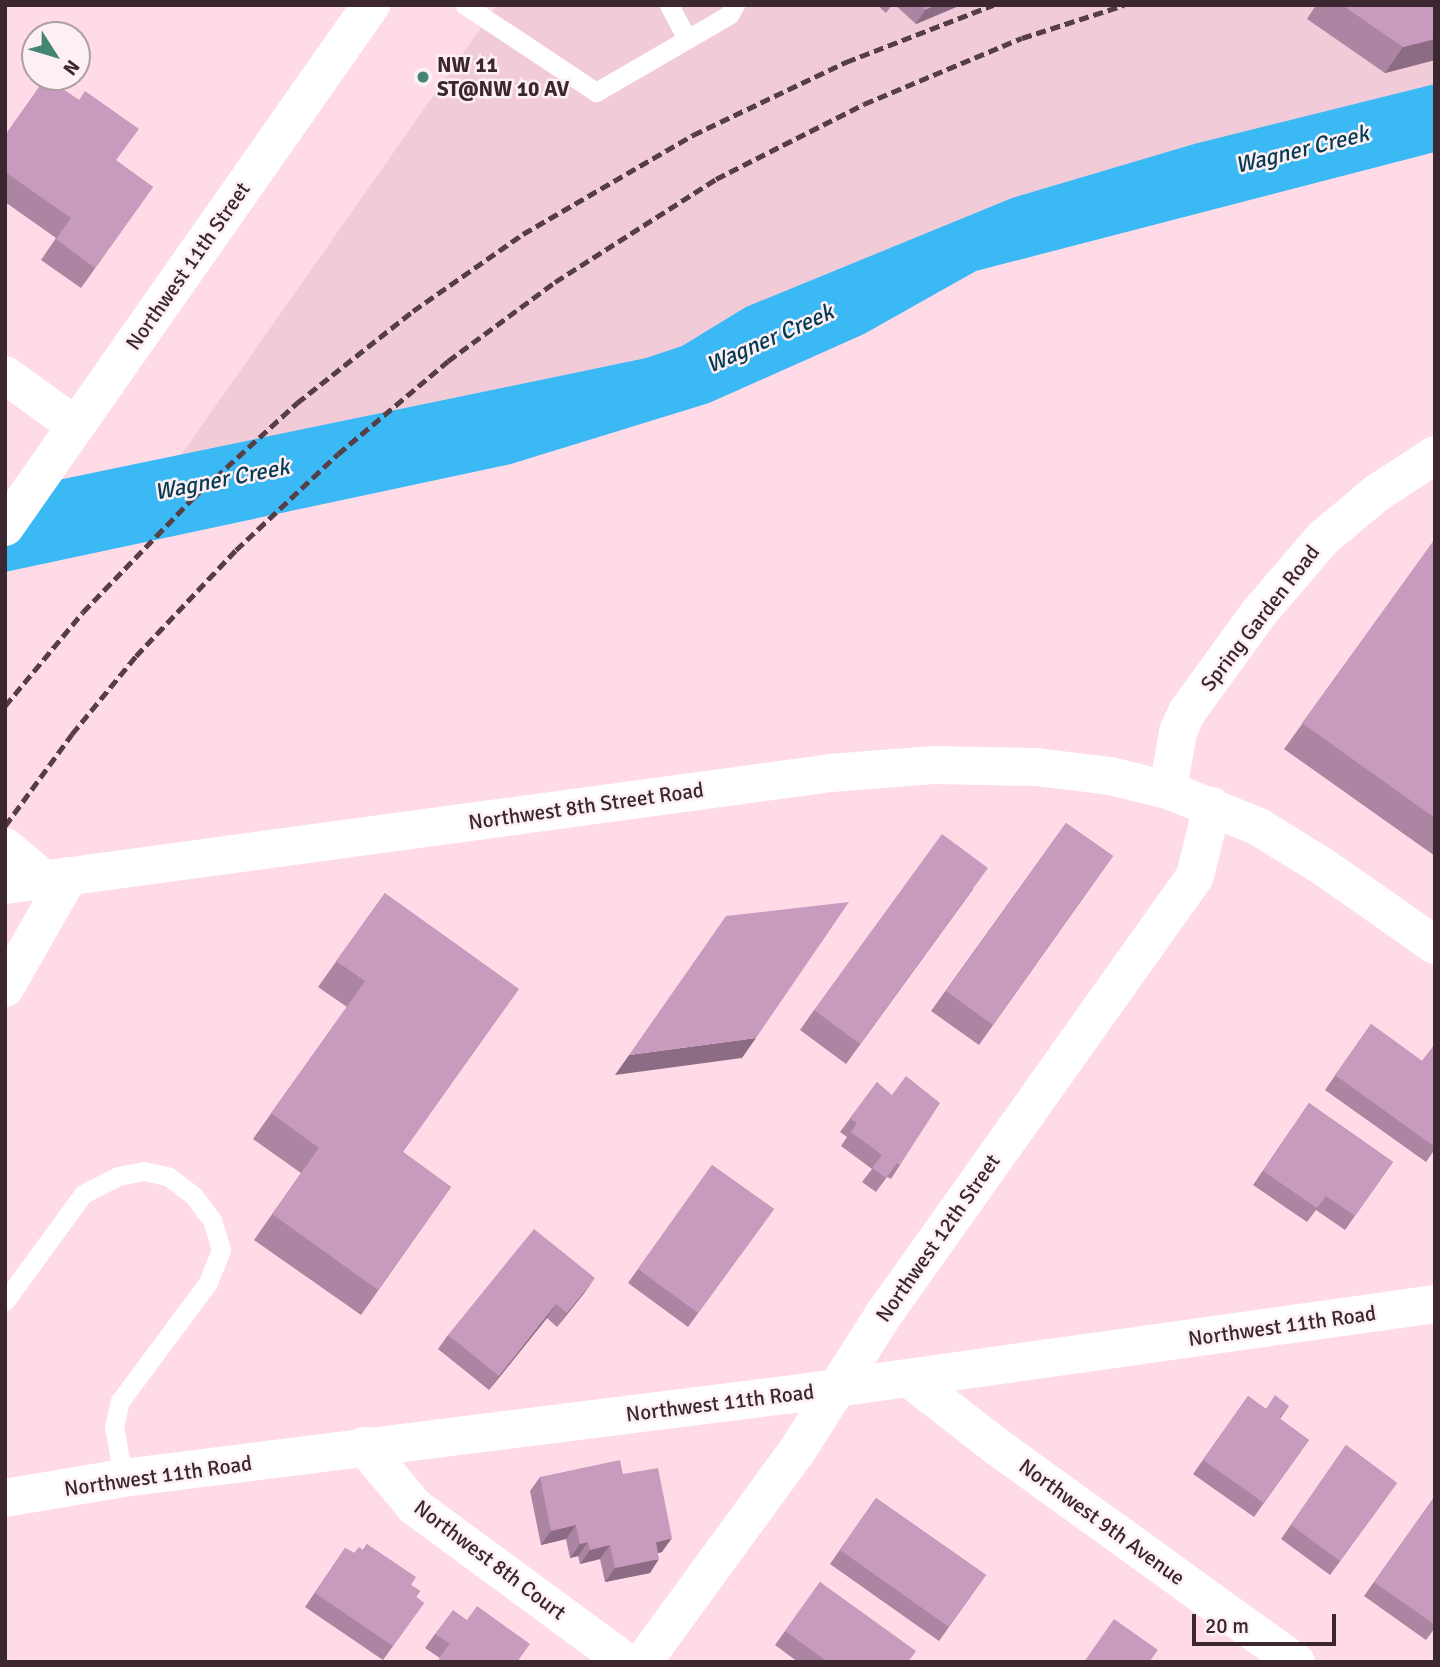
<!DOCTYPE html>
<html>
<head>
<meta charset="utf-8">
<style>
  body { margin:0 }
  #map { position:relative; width:1440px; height:1667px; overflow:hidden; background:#ffdbe8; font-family:Signika,sans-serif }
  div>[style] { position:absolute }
  .built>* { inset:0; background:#f2cbd9 }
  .water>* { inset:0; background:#3bb9f5 }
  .lane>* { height:19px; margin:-9.5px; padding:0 9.5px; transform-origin:9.5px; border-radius:9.5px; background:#fff }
  .street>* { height:38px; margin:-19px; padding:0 19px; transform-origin:19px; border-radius:19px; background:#fff }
  .secondary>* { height:38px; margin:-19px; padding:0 19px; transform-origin:19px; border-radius:19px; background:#fff }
  .rail>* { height:5px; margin-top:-2.5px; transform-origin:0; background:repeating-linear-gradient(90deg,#563e47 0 10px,transparent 0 15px) }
  .wall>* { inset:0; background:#ac85a3 }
  .shaded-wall>* { inset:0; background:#8c6c85 }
  .building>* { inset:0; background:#c89bbe }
  .dots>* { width:19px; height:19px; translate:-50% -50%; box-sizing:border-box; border:4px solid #fcf0f4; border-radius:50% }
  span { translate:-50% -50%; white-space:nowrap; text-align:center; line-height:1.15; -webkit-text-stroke:5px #fcf0f4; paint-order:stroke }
  .poi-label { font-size:21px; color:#3c262f; font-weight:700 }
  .left { translate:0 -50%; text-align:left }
  .street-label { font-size:21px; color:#3c262f }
  .water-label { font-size:23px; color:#043a52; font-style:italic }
  .frame { position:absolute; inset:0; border:7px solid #3c262f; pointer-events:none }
  .north { position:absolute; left:21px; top:21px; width:70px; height:70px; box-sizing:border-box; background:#fcf0f4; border:2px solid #af9fa5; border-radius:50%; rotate:127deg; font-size:19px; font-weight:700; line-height:28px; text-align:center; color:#3c262f }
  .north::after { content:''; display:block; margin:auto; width:24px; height:32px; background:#438472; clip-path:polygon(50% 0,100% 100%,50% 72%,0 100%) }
  .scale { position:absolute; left:1192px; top:1614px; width:144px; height:32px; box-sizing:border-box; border:4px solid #3c262f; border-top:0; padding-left:9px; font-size:21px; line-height:24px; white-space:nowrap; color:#3c262f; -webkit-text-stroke:5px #fcf0f4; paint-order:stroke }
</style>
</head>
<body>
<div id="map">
  <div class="built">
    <div style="clip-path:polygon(497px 5px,1435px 5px,1435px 84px,1194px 144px,1012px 198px,747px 307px,682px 346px,646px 358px,181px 455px)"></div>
  </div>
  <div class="water">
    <div style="clip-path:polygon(1435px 84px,1435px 152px,976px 271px,864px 334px,709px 403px,511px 464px,5px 572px,5px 491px,646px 358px,682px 346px,746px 307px,1012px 198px,1194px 144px)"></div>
  </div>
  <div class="lane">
    <div style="left:465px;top:5px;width:157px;rotate:33.6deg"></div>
    <div style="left:596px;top:92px;width:154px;rotate:-30.1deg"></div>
    <div style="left:729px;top:15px;width:12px;rotate:-59deg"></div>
    <div style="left:669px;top:5px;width:38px;rotate:62deg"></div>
    <div style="left:5px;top:1301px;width:132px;rotate:-53.9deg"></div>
    <div style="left:83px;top:1194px;width:39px;rotate:-27deg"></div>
    <div style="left:118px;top:1176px;width:26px;rotate:-11deg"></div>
    <div style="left:144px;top:1171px;width:26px;rotate:13deg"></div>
    <div style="left:169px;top:1177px;width:30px;rotate:37deg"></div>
    <div style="left:193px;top:1195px;width:31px;rotate:53deg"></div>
    <div style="left:212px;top:1220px;width:31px;rotate:73deg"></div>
    <div style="left:221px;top:1250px;width:37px;rotate:112deg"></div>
    <div style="left:207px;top:1284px;width:146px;rotate:126.6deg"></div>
    <div style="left:120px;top:1401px;width:26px;rotate:103deg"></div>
    <div style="left:114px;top:1426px;width:53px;rotate:80.2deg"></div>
  </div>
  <div class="street">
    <div style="left:5px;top:375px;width:87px;rotate:35.7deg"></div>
    <div style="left:1168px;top:790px;width:59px;rotate:-80.2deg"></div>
    <div style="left:1178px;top:732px;width:22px;rotate:-66deg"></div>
    <div style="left:1187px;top:712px;width:121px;rotate:-54.1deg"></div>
    <div style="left:1258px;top:614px;width:99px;rotate:-49.5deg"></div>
    <div style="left:1322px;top:539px;width:72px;rotate:-39.9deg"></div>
    <div style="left:1377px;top:493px;width:69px;rotate:-33.2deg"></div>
    <div style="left:910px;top:1379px;width:109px;rotate:37.9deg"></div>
    <div style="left:996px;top:1446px;width:370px;rotate:35.8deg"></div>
    <div style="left:364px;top:1446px;width:80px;rotate:50.1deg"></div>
    <div style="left:415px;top:1507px;width:262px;rotate:36.3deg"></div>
    <div style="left:5px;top:1498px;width:120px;rotate:-9.6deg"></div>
    <div style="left:123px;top:1478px;width:668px;rotate:-7.14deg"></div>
    <div style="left:786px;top:1395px;width:655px;rotate:-7.98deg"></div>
    <div style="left:643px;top:1662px;width:261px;rotate:-53.9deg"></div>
    <div style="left:797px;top:1451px;width:162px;rotate:-57.6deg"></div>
    <div style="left:884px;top:1314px;width:537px;rotate:-54.62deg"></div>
    <div style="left:1195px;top:876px;width:72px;rotate:-76.3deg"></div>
  </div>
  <div class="secondary">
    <div style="left:5px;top:527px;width:638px;rotate:-54.96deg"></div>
    <div style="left:5px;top:847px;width:52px;rotate:39.5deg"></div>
    <div style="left:5px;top:885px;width:834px;rotate:-7.72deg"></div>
    <div style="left:831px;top:773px;width:102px;rotate:-4.5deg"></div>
    <div style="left:933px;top:765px;width:103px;rotate:1.1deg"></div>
    <div style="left:1036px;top:767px;width:75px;rotate:6.9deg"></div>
    <div style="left:1110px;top:776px;width:60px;rotate:13.6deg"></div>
    <div style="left:1168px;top:790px;width:98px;rotate:22.1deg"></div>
    <div style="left:1259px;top:827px;width:78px;rotate:31.8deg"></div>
    <div style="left:1325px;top:868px;width:134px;rotate:35deg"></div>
    <div style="left:5px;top:988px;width:129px;rotate:-60.3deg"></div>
  </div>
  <div class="rail">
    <div style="left:5px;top:706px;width:122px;rotate:-50.3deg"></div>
    <div style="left:83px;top:612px;width:158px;rotate:-46deg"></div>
    <div style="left:193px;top:498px;width:141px;rotate:-42.4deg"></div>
    <div style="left:297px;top:403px;width:148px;rotate:-38.4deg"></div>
    <div style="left:413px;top:311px;width:134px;rotate:-35deg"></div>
    <div style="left:523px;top:234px;width:197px;rotate:-30.2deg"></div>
    <div style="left:693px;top:135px;width:170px;rotate:-25.5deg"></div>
    <div style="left:846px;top:62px;width:158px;rotate:-21.2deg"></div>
    <div style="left:5px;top:826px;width:114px;rotate:-53.9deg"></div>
    <div style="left:72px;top:734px;width:101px;rotate:-50.6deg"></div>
    <div style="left:136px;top:656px;width:146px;rotate:-46.7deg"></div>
    <div style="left:236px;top:550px;width:140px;rotate:-43.3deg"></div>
    <div style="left:338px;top:454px;width:144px;rotate:-40.2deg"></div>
    <div style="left:448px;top:361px;width:133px;rotate:-36.4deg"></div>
    <div style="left:555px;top:282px;width:191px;rotate:-32.6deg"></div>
    <div style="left:716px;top:179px;width:166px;rotate:-26.9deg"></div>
    <div style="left:864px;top:104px;width:171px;rotate:-22.7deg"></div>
    <div style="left:1022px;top:38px;width:107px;rotate:-17.9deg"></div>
  </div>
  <div class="wall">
    <div style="clip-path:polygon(877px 5px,892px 5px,886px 13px)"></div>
    <div style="clip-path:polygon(895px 5px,961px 5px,916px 24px)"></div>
    <div style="clip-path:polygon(1316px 5px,1435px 5px,1435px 60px,1385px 73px,1307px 19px)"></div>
    <div style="clip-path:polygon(5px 135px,116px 161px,153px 187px,81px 288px,41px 260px,56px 238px,5px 202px)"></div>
    <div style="clip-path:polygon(1435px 539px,1435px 856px,1284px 749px)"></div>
    <div style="clip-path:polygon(1066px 823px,1113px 856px,979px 1045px,931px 1011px)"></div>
    <div style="clip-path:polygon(974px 888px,846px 1064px,800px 1030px,814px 1010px)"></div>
    <div style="clip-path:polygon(385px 893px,403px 1152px,451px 1187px,361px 1315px,254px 1240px,301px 1173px,253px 1139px,347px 1007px,318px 987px)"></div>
    <div style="clip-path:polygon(1371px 1024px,1422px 1061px,1435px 1045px,1435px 1149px,1426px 1162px,1325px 1090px)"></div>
    <div style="clip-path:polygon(877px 1082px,900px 1165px,891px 1179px,887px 1177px,876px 1192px,862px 1182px,872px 1169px,841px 1146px,847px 1137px,840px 1132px)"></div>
    <div style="clip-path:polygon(1309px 1103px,1393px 1162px,1345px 1230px,1316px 1210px,1307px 1222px,1253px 1185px)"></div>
    <div style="clip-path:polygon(712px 1165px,774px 1209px,688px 1327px,628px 1283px)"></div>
    <div style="clip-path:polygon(585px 1292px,557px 1327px,547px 1318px,489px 1390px,438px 1349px,448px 1335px)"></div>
    <div style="clip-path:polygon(1248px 1396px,1266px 1409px,1289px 1406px,1280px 1419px,1309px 1440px,1254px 1517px,1193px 1474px)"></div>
    <div style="clip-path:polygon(1346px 1445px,1397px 1483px,1330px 1575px,1281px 1539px)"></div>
    <div style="clip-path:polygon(623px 1474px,662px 1552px,658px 1553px,650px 1573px,605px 1582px,600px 1559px,580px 1564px,578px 1556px,570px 1558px,566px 1539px,541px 1545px,530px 1491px,540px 1477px)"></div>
    <div style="clip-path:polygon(1435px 1496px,1435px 1628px,1426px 1640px,1364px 1596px)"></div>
    <div style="clip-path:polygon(876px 1498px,986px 1575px,939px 1641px,830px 1564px)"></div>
    <div style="clip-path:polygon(367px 1544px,411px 1585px,420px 1591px,416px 1597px,424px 1603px,383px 1660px,305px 1607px,345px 1548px,354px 1553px,363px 1550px)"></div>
    <div style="clip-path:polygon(820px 1582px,908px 1662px,798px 1662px,775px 1645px)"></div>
    <div style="clip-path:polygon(467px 1620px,440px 1658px,425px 1648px,435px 1634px)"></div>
  </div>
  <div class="shaded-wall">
    <div style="clip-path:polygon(936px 5px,961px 5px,916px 24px,925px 10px)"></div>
    <div style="clip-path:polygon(1435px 39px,1435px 60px,1385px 73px,1403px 47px)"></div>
    <div style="clip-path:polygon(756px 1038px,742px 1058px,615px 1075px,629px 1055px)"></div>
    <div style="clip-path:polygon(595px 1278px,585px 1292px,557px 1327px,567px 1313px)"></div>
    <div style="clip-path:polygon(556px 1304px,547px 1318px,489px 1390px,499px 1376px)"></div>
    <div style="clip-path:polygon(576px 1525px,566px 1539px,541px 1545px,551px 1531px)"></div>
    <div style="clip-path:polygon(672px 1538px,662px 1552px,646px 1556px,656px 1542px)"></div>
    <div style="clip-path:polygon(588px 1542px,578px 1556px,570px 1558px,580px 1544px)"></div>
    <div style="clip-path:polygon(610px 1545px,600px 1559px,580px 1564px,590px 1550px)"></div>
    <div style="clip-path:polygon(659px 1559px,650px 1573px,605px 1582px,615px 1568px)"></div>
  </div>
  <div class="building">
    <div style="clip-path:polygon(920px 5px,936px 5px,925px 10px)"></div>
    <div style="clip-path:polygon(1342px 5px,1435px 5px,1435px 39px,1403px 47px)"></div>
    <div style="clip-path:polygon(46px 77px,79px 100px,85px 91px,139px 129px,116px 160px,153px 187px,95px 268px,56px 239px,71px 218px,5px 172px,5px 135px)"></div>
    <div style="clip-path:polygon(1435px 539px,1435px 818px,1302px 723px)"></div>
    <div style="clip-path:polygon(1066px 823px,1113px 856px,993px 1025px,946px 991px)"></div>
    <div style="clip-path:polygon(942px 834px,988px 868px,860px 1044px,814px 1010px)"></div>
    <div style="clip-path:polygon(385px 893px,519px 989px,403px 1152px,451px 1187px,378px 1290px,272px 1214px,319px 1148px,271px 1113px,365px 981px,336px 961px)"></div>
    <div style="clip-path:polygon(849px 902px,756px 1038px,629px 1055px,726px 916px)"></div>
    <div style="clip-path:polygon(1371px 1024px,1422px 1061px,1434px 1045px,1435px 1045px,1435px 1147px,1335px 1075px)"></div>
    <div style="clip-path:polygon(906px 1076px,940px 1103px,900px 1165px,897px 1163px,886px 1178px,872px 1168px,882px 1155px,851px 1132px,857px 1123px,850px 1118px,877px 1082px,892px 1095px)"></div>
    <div style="clip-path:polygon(1309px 1103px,1393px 1162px,1355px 1216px,1326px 1196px,1317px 1208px,1263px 1171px)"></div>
    <div style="clip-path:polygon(712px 1165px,774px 1209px,698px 1313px,638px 1269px)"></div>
    <div style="clip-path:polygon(534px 1229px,595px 1278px,567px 1313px,556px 1304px,499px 1376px,448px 1335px)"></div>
    <div style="clip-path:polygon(1275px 1395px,1289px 1406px,1279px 1418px,1309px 1440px,1264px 1503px,1203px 1460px,1248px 1396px,1266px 1409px)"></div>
    <div style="clip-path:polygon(1346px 1445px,1397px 1483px,1340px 1561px,1291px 1525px)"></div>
    <div style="clip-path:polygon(620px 1460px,623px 1474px,658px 1468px,672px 1538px,656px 1542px,659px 1559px,615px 1568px,610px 1545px,590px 1550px,588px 1542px,580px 1544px,576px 1525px,551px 1531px,540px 1477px)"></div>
    <div style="clip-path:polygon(1435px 1496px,1435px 1625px,1374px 1582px)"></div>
    <div style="clip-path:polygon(876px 1498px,986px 1575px,949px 1627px,840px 1550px)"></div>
    <div style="clip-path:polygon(367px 1544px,416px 1577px,411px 1585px,420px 1591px,415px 1596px,424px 1603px,393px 1646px,315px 1593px,345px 1548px,354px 1553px,359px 1547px,364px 1551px)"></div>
    <div style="clip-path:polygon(820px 1582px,916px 1651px,908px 1662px,828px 1662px,785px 1631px)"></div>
    <div style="clip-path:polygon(477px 1606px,530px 1644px,517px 1662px,437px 1662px,450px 1644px,435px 1634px,453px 1610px,467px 1620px)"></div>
    <div style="clip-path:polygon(1114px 1619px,1158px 1650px,1149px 1662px,1084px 1662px)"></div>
  </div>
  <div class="dots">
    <div style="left:423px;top:77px;background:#438472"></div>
  </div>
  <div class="poi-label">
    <span class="left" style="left:437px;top:77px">NW 11<br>ST@NW 10 AV</span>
  </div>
  <div class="street-label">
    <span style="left:188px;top:266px;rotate:-55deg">Northwest 11th Street</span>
    <span style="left:1260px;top:618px;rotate:-52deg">Spring Garden Road</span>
    <span style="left:586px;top:806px;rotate:-8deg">Northwest 8th Street Road</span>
    <span style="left:938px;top:1238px;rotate:-55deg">Northwest 12th Street</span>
    <span style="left:1282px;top:1326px;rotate:-8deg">Northwest 11th Road</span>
    <span style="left:720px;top:1403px;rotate:-7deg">Northwest 11th Road</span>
    <span style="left:158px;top:1476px;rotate:-8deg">Northwest 11th Road</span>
    <span style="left:1102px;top:1522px;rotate:36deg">Northwest 9th Avenue</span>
    <span style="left:490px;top:1560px;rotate:37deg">Northwest 8th Court</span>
  </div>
  <div class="water-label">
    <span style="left:1302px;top:150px;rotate:-14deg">Wagner Creek</span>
    <span style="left:770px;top:339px;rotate:-24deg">Wagner Creek</span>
    <span style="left:222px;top:480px;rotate:-11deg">Wagner Creek</span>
  </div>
  <div class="frame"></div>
  <div class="north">N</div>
  <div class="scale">20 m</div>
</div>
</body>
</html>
